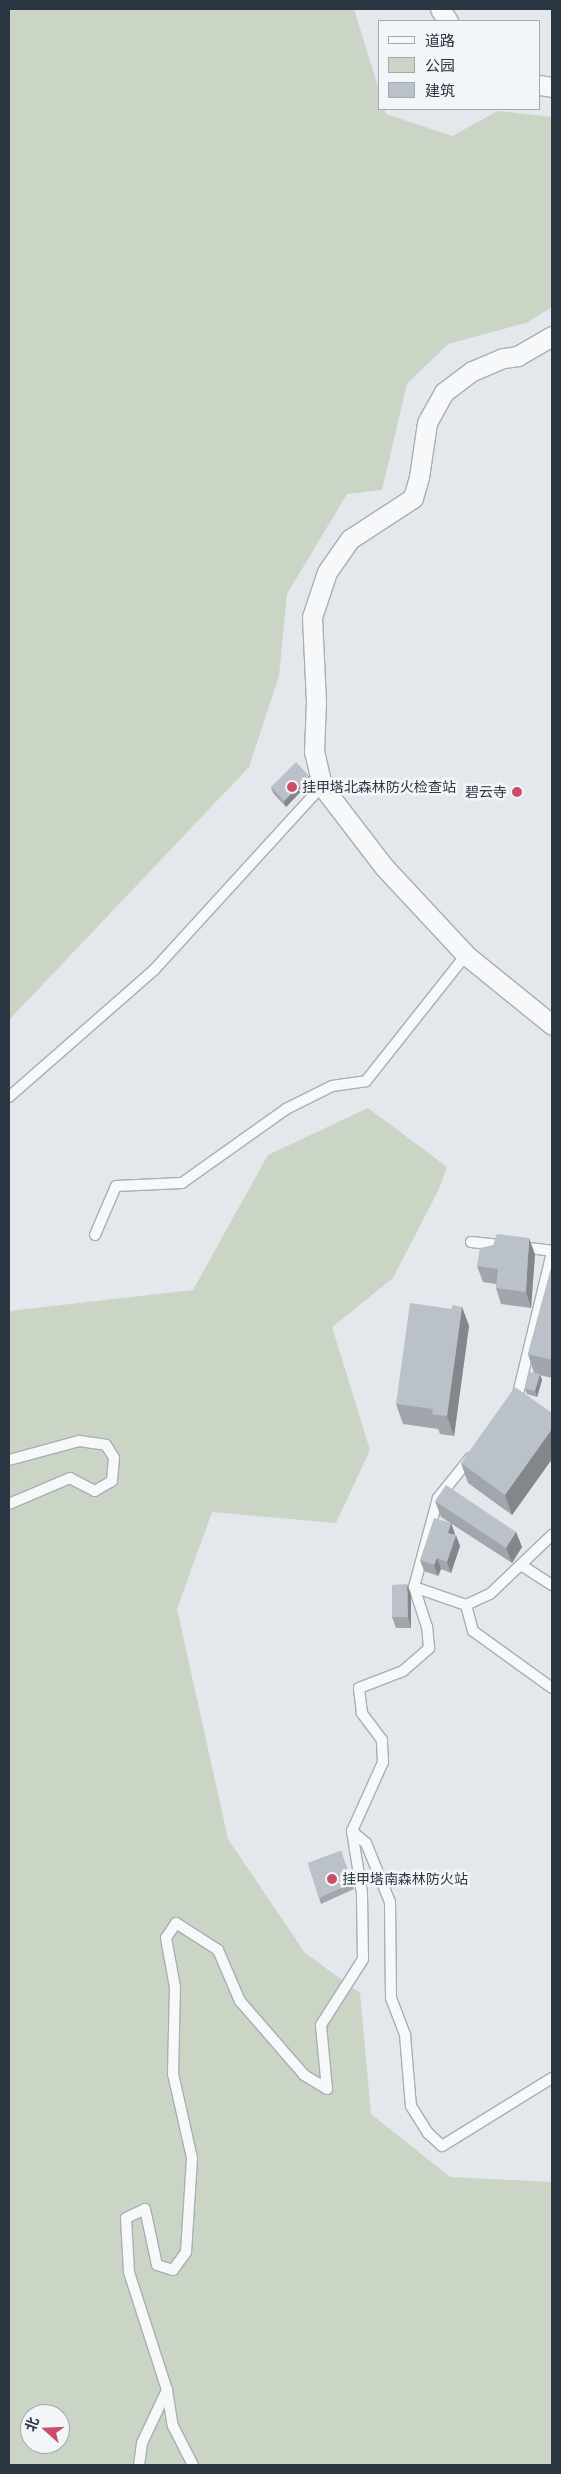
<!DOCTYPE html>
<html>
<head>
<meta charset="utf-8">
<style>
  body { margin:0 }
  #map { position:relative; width:561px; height:2474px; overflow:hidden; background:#e4e7eb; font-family:"Public Sans","Noto Sans SC",sans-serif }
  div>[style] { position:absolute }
  .green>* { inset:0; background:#cad5c5 }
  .roads { filter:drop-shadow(1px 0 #a9aeb5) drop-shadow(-1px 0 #a9aeb5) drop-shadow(0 1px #a9aeb5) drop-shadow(0 -1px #a9aeb5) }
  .service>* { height:10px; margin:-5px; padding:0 5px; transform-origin:5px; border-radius:5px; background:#f6f8f9 }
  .minor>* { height:19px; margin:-9.5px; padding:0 9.5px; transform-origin:9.5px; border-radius:9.5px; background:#f6f8f9 }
  .wall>* { inset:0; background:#a1a6ac }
  .shaded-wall>* { inset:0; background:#83878c }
  .building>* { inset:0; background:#bbc1c8 }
  .dots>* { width:14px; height:14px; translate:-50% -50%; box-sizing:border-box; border:2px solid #f3f6f8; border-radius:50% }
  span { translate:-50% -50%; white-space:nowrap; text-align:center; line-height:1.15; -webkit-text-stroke:5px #f3f6f8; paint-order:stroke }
  .poi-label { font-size:14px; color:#2b3643 }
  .left { translate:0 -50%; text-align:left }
  .right { translate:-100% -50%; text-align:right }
  .frame { position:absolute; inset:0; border:10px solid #2b3643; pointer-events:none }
  .legend { position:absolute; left:378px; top:20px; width:162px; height:90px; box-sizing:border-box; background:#f3f6f8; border:1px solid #a3a9b0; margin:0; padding:6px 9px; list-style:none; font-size:15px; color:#2b3643 }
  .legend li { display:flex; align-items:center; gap:10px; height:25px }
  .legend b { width:25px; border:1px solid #a3a9b0 }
  .north { position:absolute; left:20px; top:2404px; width:50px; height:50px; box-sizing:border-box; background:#f3f6f8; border:1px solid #a3a9b0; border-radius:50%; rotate:290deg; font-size:14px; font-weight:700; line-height:20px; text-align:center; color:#2b3643 }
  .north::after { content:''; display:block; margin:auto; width:18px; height:22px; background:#cc4d68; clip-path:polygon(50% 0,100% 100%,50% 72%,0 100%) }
</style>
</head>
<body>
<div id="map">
  <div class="green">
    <div style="clip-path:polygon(9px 9px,354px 9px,380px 93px,380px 109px,384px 109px,386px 114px,452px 136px,498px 111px,552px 117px,552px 307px,526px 323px,448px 344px,407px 384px,382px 490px,347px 494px,287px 594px,279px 676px,249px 767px,9px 1020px)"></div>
    <div style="clip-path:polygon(evenodd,368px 1108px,447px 1167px,439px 1189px,393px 1278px,332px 1327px,370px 1450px,336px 1523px,212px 1512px,177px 1609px,228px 1839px,305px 1953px,360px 1993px,371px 2114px,450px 2177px,552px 2182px,552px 2465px,9px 2465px,9px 1311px,193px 1290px,268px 1155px,368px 1108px,30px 2414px,60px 2414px,60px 2444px,30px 2444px,30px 2414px)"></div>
  </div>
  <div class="roads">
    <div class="service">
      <div style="left:9px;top:1097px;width:193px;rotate:-41.2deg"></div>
      <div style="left:154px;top:970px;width:249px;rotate:-47.6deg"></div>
      <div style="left:95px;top:1235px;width:53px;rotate:-66.8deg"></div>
      <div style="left:116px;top:1186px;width:66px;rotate:-2.6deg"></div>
      <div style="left:182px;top:1183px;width:128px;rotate:-35.4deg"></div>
      <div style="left:286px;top:1109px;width:51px;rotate:-26.6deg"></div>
      <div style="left:332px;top:1086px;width:34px;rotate:-8deg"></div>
      <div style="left:366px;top:1081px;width:161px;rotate:-51.6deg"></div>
      <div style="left:471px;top:1242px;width:36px;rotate:6deg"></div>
      <div style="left:521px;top:1247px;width:31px;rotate:7deg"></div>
      <div style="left:514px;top:1402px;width:5px;rotate:-53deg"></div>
      <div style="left:517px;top:1398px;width:150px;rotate:-76.5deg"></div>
      <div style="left:9px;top:1460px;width:73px;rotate:-15.2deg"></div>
      <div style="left:79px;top:1441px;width:27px;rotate:8deg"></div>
      <div style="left:106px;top:1445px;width:15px;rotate:58deg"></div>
      <div style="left:114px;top:1458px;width:23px;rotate:95deg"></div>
      <div style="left:112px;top:1481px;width:20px;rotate:150deg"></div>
      <div style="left:95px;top:1491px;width:28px;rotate:-153deg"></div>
      <div style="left:70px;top:1478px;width:66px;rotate:156.9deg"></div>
      <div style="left:521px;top:1565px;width:37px;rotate:33deg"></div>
      <div style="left:414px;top:1587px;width:55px;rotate:19.1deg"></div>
      <div style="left:466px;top:1605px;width:27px;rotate:75deg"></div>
      <div style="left:473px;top:1631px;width:97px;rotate:35.8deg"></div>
      <div style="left:466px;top:1605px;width:26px;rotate:-25deg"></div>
      <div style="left:490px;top:1594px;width:86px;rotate:-43.6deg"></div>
      <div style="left:352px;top:1831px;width:18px;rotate:41deg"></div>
      <div style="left:366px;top:1843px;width:64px;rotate:67.9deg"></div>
      <div style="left:390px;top:1902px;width:96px;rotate:89.4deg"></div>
      <div style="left:391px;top:1998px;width:40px;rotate:69deg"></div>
      <div style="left:405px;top:2035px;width:71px;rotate:85.2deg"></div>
      <div style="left:411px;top:2106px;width:32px;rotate:58deg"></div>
      <div style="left:428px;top:2133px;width:19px;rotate:43deg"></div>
      <div style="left:442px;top:2146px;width:129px;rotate:-31.7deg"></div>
      <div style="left:167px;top:2390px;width:36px;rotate:81deg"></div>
      <div style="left:173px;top:2426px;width:44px;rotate:62.9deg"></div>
      <div style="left:139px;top:2465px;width:22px;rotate:-82deg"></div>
      <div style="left:142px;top:2443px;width:59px;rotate:-64.7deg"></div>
      <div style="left:167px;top:2390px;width:124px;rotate:-107.9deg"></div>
      <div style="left:129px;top:2272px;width:54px;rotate:-93.2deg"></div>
      <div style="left:126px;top:2218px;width:21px;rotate:-25deg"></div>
      <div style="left:145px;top:2209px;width:57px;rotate:77.9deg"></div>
      <div style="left:157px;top:2265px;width:17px;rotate:17deg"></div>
      <div style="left:173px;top:2270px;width:22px;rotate:-54deg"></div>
      <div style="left:186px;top:2252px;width:94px;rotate:-86.3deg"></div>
      <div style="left:192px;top:2158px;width:86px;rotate:-102.7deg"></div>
      <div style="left:173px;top:2074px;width:87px;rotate:-88.7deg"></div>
      <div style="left:175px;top:1987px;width:50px;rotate:-100.4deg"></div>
      <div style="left:166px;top:1938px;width:18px;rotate:-56deg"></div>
      <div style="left:176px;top:1923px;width:50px;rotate:32.7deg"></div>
      <div style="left:218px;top:1950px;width:56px;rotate:66.7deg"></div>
      <div style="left:240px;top:2001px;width:98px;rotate:49.1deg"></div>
      <div style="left:304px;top:2075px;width:27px;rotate:31deg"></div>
      <div style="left:327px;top:2089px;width:64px;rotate:-95.4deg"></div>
      <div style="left:321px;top:2025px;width:78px;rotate:-57.5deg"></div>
      <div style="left:363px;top:1959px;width:66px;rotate:-90.9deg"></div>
      <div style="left:362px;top:1893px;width:63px;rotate:-99.2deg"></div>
      <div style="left:352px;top:1831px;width:76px;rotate:-65.8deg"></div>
      <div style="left:383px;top:1762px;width:22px;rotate:-93deg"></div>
      <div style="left:382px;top:1740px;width:34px;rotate:-127deg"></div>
      <div style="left:362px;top:1713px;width:25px;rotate:-97deg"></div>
      <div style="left:359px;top:1688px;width:47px;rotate:-21.1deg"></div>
      <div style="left:403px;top:1671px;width:35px;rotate:-41deg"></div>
      <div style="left:429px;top:1648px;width:21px;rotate:-95deg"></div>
      <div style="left:427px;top:1627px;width:42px;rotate:-108deg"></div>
      <div style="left:414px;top:1587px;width:92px;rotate:-74.9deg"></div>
      <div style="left:438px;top:1498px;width:51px;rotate:-51.3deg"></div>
    </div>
    <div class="minor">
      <div style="left:440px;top:9px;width:14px;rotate:56deg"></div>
      <div style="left:540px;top:85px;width:12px;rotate:9deg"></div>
      <div style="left:552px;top:336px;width:39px;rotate:150deg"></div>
      <div style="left:518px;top:356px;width:15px;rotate:172deg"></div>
      <div style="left:503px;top:358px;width:34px;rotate:157deg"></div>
      <div style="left:472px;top:371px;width:35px;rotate:143deg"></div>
      <div style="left:444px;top:392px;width:35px;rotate:119deg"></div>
      <div style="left:427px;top:423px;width:55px;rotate:98.4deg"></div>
      <div style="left:419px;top:477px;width:22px;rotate:106deg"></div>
      <div style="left:413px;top:498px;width:75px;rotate:146.9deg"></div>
      <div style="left:350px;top:539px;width:40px;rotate:124.9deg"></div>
      <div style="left:327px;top:572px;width:47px;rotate:108.4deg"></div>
      <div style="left:312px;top:617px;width:85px;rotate:87.3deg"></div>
      <div style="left:316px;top:702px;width:49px;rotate:92.3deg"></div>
      <div style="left:314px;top:751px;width:36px;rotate:77deg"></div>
      <div style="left:322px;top:786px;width:103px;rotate:52.5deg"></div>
      <div style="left:385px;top:868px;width:119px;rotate:47deg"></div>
      <div style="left:466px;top:955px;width:111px;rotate:39.1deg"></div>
    </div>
  </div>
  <div class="wall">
    <div style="clip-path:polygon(309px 776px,311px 781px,286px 807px,273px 793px,271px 787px)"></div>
    <div style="clip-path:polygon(535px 1254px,531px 1308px,501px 1304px,496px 1288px,496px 1284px,483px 1282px,477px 1266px)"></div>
    <div style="clip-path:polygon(552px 1265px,552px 1378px,540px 1375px,542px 1380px,537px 1397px,527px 1394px,525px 1389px,534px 1373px,528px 1354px)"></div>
    <div style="clip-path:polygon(462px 1307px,469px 1326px,454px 1436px,440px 1434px,438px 1429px,403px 1424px,396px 1404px,452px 1309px)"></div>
    <div style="clip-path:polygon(552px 1413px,552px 1459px,512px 1515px,468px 1483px,461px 1463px)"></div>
    <div style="clip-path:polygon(435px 1501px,516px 1532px,522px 1547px,512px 1563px,441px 1517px)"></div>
    <div style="clip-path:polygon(451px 1523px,455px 1535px,460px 1546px,451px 1573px,441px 1569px,438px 1576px,424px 1571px,420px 1560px)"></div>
    <div style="clip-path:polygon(411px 1595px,411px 1628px,396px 1628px,392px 1617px)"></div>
    <div style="clip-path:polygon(341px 1851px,354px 1889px,321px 1904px,308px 1863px)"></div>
  </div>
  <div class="shaded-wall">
    <div style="clip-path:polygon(309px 776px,311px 781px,286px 807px,284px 801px)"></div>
    <div style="clip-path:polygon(529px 1238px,535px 1254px,531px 1308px,526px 1292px)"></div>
    <div style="clip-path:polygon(462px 1307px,469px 1326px,454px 1436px,447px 1416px)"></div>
    <div style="clip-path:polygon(540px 1374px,542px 1380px,537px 1397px,535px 1391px)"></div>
    <div style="clip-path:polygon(552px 1429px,552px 1459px,512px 1515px,505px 1495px)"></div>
    <div style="clip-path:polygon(451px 1523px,455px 1534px,452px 1543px,448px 1533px)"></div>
    <div style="clip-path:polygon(516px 1532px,522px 1547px,512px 1563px,506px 1548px)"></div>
    <div style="clip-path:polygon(456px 1535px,460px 1546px,451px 1573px,447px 1562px)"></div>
    <div style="clip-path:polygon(437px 1558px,441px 1569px,438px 1576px,434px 1565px)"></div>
    <div style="clip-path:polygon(407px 1584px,411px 1595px,411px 1628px,408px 1617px)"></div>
  </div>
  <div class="building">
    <div style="clip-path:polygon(296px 762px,309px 776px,284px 801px,271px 787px)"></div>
    <div style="clip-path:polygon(497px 1234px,529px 1238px,526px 1292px,496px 1288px,498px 1269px,477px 1266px,480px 1248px,493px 1245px)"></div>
    <div style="clip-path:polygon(552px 1265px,552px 1360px,528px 1354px)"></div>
    <div style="clip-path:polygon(410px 1303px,452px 1309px,452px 1305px,462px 1307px,447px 1416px,432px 1414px,433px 1409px,396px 1404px)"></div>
    <div style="clip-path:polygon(529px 1372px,540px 1374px,535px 1391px,525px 1389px)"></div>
    <div style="clip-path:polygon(515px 1387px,552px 1413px,552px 1429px,505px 1495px,461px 1463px)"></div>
    <div style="clip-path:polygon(446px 1485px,516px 1532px,506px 1548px,435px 1501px)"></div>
    <div style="clip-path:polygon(434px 1518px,451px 1523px,448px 1533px,456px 1535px,447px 1562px,437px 1558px,434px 1565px,420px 1560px)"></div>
    <div style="clip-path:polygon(407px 1584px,408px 1617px,392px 1617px,392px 1585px)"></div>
    <div style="clip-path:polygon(341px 1851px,352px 1883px,319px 1898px,308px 1863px)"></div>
  </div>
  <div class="dots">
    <div style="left:292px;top:787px;background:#cc4d68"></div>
    <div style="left:517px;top:792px;background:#cc4d68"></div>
    <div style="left:332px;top:1879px;background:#cc4d68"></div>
  </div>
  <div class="poi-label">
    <span class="left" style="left:302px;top:787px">挂甲塔北森林防火检查站</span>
    <span class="right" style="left:507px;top:792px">碧云寺</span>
    <span class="left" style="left:342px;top:1879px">挂甲塔南森林防火站</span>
  </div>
  <div class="frame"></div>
  <ul class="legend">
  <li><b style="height:6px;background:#f6f8f9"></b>道路</li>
  <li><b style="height:14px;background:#cad5c5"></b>公园</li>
  <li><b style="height:14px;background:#bbc1c8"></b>建筑</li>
  </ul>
  <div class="north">北</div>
</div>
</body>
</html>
